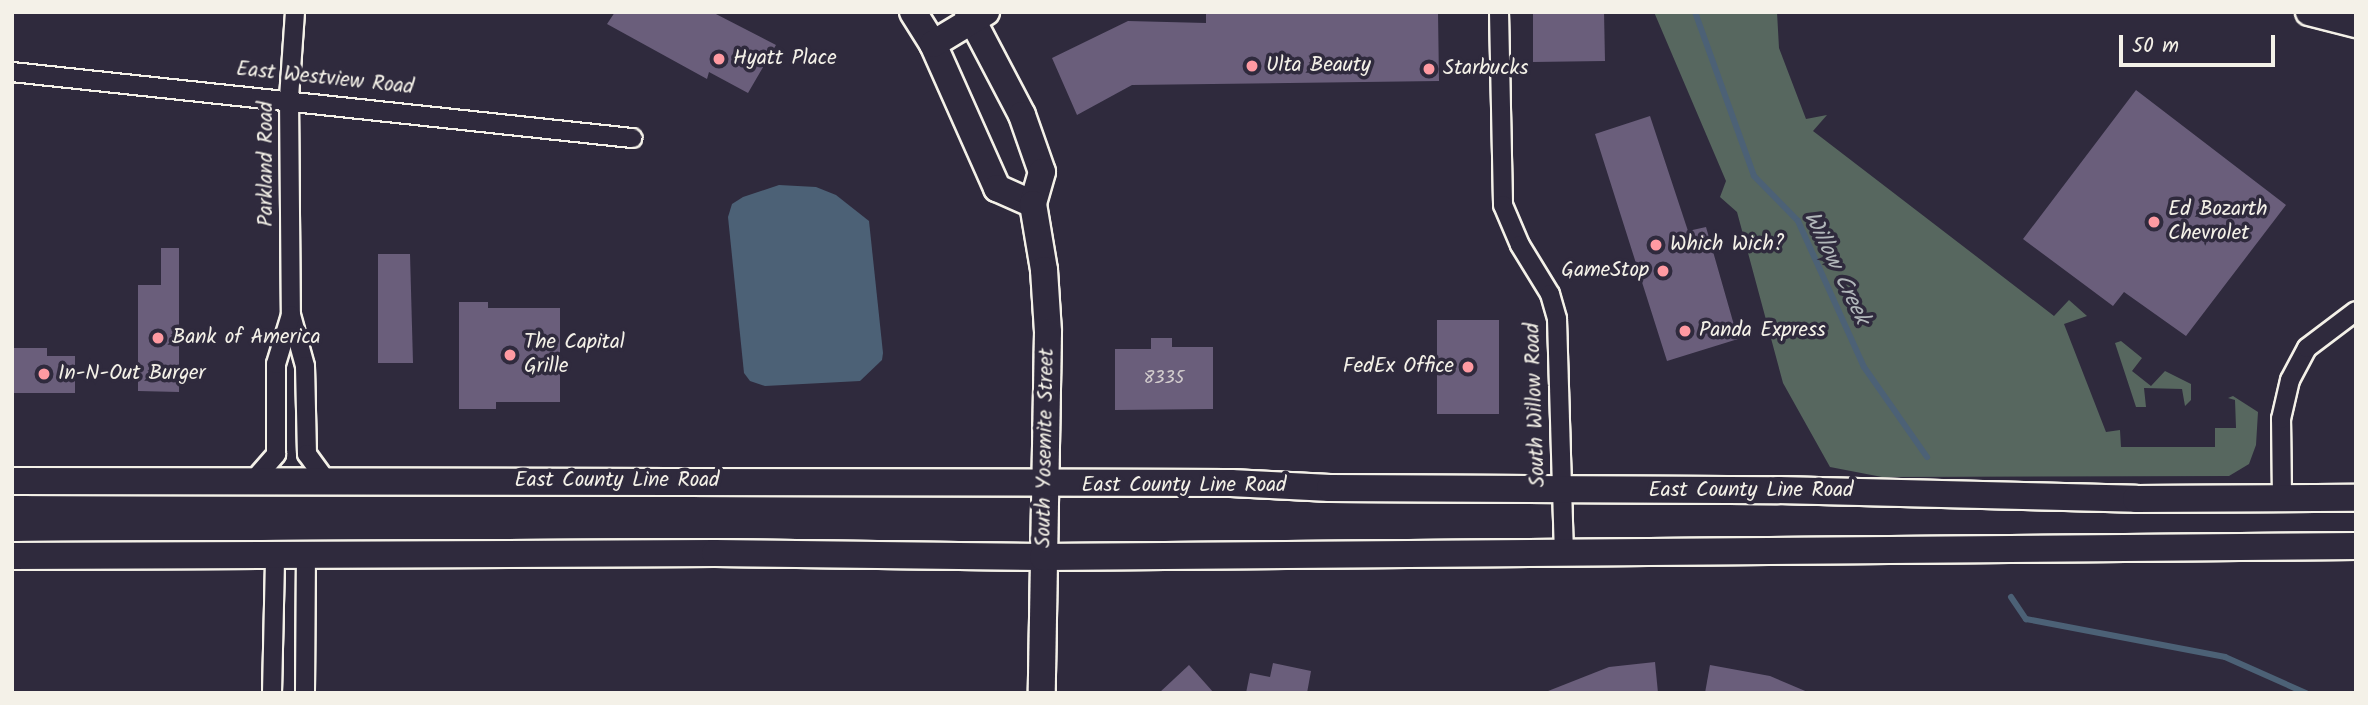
<!DOCTYPE html>
<html>
<head>
<meta charset="utf-8">
<style>
  body { margin:0 }
  #map { position:relative; width:2368px; height:705px; overflow:hidden; background:#2f2a3d; font-family:Kalam,sans-serif }
  div>[style] { position:absolute }
  .green>* { inset:0; background:#57675f }
  .water>* { inset:0; background:#4c6176 }
  .stream>* { height:6px; margin:-3px; padding:0 3px; transform-origin:3px; border-radius:3px; background:#4c6176 }
  .building>* { inset:0; background:#6a5e7b }
  .roads { filter:drop-shadow(2px 0 #f4f1e8) drop-shadow(-2px 0 #f4f1e8) drop-shadow(0 2px #f4f1e8) drop-shadow(0 -2px #f4f1e8) }
  .street>* { height:18px; margin:-9px; padding:0 9px; transform-origin:9px; border-radius:9px; background:#2f2a3d }
  .secondary>* { height:26px; margin:-13px; padding:0 13px; transform-origin:13px; border-radius:13px; background:#2f2a3d }
  .dots>* { width:19px; height:19px; translate:-50% -50%; box-sizing:border-box; border:4px solid #2f2a3d; border-radius:50% }
  span { translate:-50% -50%; white-space:nowrap; text-align:center; line-height:1.15; -webkit-text-stroke:7px #2f2a3d; paint-order:stroke }
  .number-label { font-size:18px; color:#d2cccd }
  .number-label span { -webkit-text-stroke-width:0 }
  .poi-label { font-size:21px; color:#f4f1e8 }
  .left { translate:0 -50%; text-align:left }
  .right { translate:-100% -50%; text-align:right }
  .street-label { font-size:21px; color:#f4f1e8 }
  .water-label { font-size:23px; color:#b1b7ba; font-style:italic }
  .frame { position:absolute; inset:0; border:14px solid #f4f1e8; pointer-events:none }
  .scale { position:absolute; left:2119px; top:35px; width:156px; height:32px; box-sizing:border-box; border:4px solid #f4f1e8; border-top:0; padding-left:9px; font-size:21px; line-height:24px; white-space:nowrap; color:#f4f1e8; -webkit-text-stroke:5px #2f2a3d; paint-order:stroke }
</style>
</head>
<body>
<div id="map">
  <div class="green">
    <div style="clip-path:polygon(1654px 12px,1777px 12px,1779px 48px,1806px 119px,1827px 115px,1813px 131px,2054px 316px,2069px 300px,2087px 316px,2064px 324px,2106px 432px,2120px 430px,2121px 447px,2215px 447px,2215px 428px,2236px 428px,2235px 400px,2228px 398px,2233px 396px,2258px 412px,2256px 445px,2249px 464px,2229px 476px,1882px 477px,1830px 467px,1783px 383px,1737px 212px,1720px 197px,1726px 181px)"></div>
    <div style="clip-path:polygon(2121px 341px,2142px 358px,2132px 371px,2151px 386px,2165px 371px,2191px 384px,2191px 400px,2185px 406px,2182px 389px,2144px 388px,2146px 407px,2136px 407px,2115px 343px)"></div>
  </div>
  <div class="water">
    <div style="clip-path:polygon(779px 185px,816px 187px,836px 195px,869px 221px,883px 353px,882px 360px,860px 381px,765px 386px,750px 381px,744px 373px,728px 217px,732px 204px,743px 197px)"></div>
  </div>
  <div class="stream">
    <div style="left:1695px;top:12px;width:174px;rotate:70.2deg"></div>
    <div style="left:1754px;top:176px;width:63px;rotate:45.6deg"></div>
    <div style="left:1798px;top:221px;width:160px;rotate:65.7deg"></div>
    <div style="left:1864px;top:367px;width:110px;rotate:55deg"></div>
    <div style="left:2011px;top:597px;width:27px;rotate:56deg"></div>
    <div style="left:2026px;top:619px;width:203px;rotate:10.8deg"></div>
    <div style="left:2225px;top:657px;width:89px;rotate:24deg"></div>
  </div>
  <div class="building">
    <div style="clip-path:polygon(615px 12px,712px 12px,776px 45px,748px 93px,709px 72px,707px 79px,607px 24px)"></div>
    <div style="clip-path:polygon(1206px 12px,1438px 12px,1439px 81px,1132px 85px,1077px 115px,1052px 58px,1128px 21px,1206px 23px)"></div>
    <div style="clip-path:polygon(1533px 12px,1604px 12px,1605px 61px,1533px 62px)"></div>
    <div style="clip-path:polygon(2136px 90px,2286px 205px,2186px 336px,2124px 292px,2113px 306px,2023px 239px)"></div>
    <div style="clip-path:polygon(1650px 116px,1688px 231px,1706px 227px,1738px 339px,1667px 361px,1595px 134px)"></div>
    <div style="clip-path:polygon(161px 248px,179px 248px,179px 392px,138px 391px,138px 285px,161px 285px)"></div>
    <div style="clip-path:polygon(378px 254px,410px 254px,413px 363px,378px 363px)"></div>
    <div style="clip-path:polygon(459px 302px,488px 302px,488px 308px,560px 308px,560px 402px,496px 402px,496px 409px,459px 409px)"></div>
    <div style="clip-path:polygon(1437px 320px,1499px 320px,1499px 414px,1437px 414px)"></div>
    <div style="clip-path:polygon(1151px 338px,1172px 338px,1172px 347px,1213px 347px,1213px 409px,1115px 410px,1115px 349px,1151px 349px)"></div>
    <div style="clip-path:polygon(12px 348px,47px 348px,47px 356px,75px 356px,75px 393px,12px 393px)"></div>
    <div style="clip-path:polygon(1655px 662px,1658px 693px,1543px 693px,1609px 667px)"></div>
    <div style="clip-path:polygon(1273px 663px,1311px 671px,1307px 693px,1246px 693px,1250px 673px,1270px 677px)"></div>
    <div style="clip-path:polygon(1189px 665px,1214px 693px,1159px 693px)"></div>
    <div style="clip-path:polygon(1710px 665px,1770px 676px,1810px 693px,1705px 693px)"></div>
  </div>
  <div class="roads">
    <div class="street">
      <div style="left:295px;top:12px;width:86px;rotate:94deg"></div>
      <div style="left:289px;top:98px;width:217px;rotate:89.5deg"></div>
      <div style="left:291px;top:315px;width:53px;rotate:74.6deg"></div>
      <div style="left:305px;top:366px;width:88px;rotate:88.7deg"></div>
      <div style="left:307px;top:454px;width:34px;rotate:54deg"></div>
      <div style="left:1499px;top:12px;width:193px;rotate:88.8deg"></div>
      <div style="left:1503px;top:205px;width:43px;rotate:67deg"></div>
      <div style="left:1520px;top:245px;width:57px;rotate:58.5deg"></div>
      <div style="left:1550px;top:294px;width:26px;rotate:74deg"></div>
      <div style="left:1557px;top:319px;width:231px;rotate:88.3deg"></div>
      <div style="left:12px;top:72px;width:624px;rotate:6.08deg"></div>
      <div style="left:252px;top:482px;width:37px;rotate:-49deg"></div>
      <div style="left:276px;top:454px;width:90px;rotate:-90deg"></div>
      <div style="left:276px;top:364px;width:51px;rotate:-73deg"></div>
      <div style="left:2282px;top:498px;width:79px;rotate:-90.7deg"></div>
      <div style="left:2281px;top:419px;width:40px;rotate:-77deg"></div>
      <div style="left:2290px;top:380px;width:36px;rotate:-62deg"></div>
      <div style="left:2307px;top:348px;width:61px;rotate:-37.1deg"></div>
      <div style="left:272px;top:693px;width:136px;rotate:-88.7deg"></div>
      <div style="left:305px;top:693px;width:135px;rotate:-89.6deg"></div>
    </div>
    <div class="secondary">
      <div style="left:913px;top:12px;width:38px;rotate:58deg"></div>
      <div style="left:933px;top:44px;width:158px;rotate:66deg"></div>
      <div style="left:997px;top:188px;width:39px;rotate:24deg"></div>
      <div style="left:968px;top:12px;width:116px;rotate:62.3deg"></div>
      <div style="left:1022px;top:115px;width:60px;rotate:70.7deg"></div>
      <div style="left:1042px;top:172px;width:33px;rotate:106deg"></div>
      <div style="left:1033px;top:204px;width:67px;rotate:80.5deg"></div>
      <div style="left:1044px;top:270px;width:62px;rotate:86.3deg"></div>
      <div style="left:1048px;top:332px;width:361px;rotate:91deg"></div>
      <div style="left:2309px;top:12px;width:49px;rotate:14.3deg"></div>
      <div style="left:933px;top:44px;width:62px;rotate:-31.1deg"></div>
      <div style="left:12px;top:481px;width:1219px;rotate:0.09deg"></div>
      <div style="left:1231px;top:483px;width:99px;rotate:2.9deg"></div>
      <div style="left:1330px;top:488px;width:448px;rotate:0.3deg"></div>
      <div style="left:1778px;top:490px;width:358px;rotate:1.4deg"></div>
      <div style="left:2136px;top:499px;width:220px;rotate:-0.3deg"></div>
      <div style="left:12px;top:556px;width:703px;rotate:-0.24deg"></div>
      <div style="left:715px;top:553px;width:328px;rotate:0.7deg"></div>
      <div style="left:1043px;top:557px;width:1313px;rotate:-0.48deg"></div>
    </div>
  </div>
  <div class="dots">
    <div style="left:719px;top:59px;background:#ff9aa2"></div>
    <div style="left:1252px;top:66px;background:#ff9aa2"></div>
    <div style="left:1429px;top:69px;background:#ff9aa2"></div>
    <div style="left:2154px;top:222px;background:#ff9aa2"></div>
    <div style="left:1656px;top:245px;background:#ff9aa2"></div>
    <div style="left:1663px;top:271px;background:#ff9aa2"></div>
    <div style="left:1685px;top:331px;background:#ff9aa2"></div>
    <div style="left:158px;top:338px;background:#ff9aa2"></div>
    <div style="left:510px;top:355px;background:#ff9aa2"></div>
    <div style="left:1468px;top:367px;background:#ff9aa2"></div>
    <div style="left:44px;top:374px;background:#ff9aa2"></div>
  </div>
  <div class="number-label">
    <span style="left:1164px;top:379px">8335</span>
  </div>
  <div class="poi-label">
    <span class="left" style="left:733px;top:59px">Hyatt Place</span>
    <span class="left" style="left:1266px;top:66px">Ulta Beauty</span>
    <span class="left" style="left:1443px;top:69px">Starbucks</span>
    <span class="left" style="left:2168px;top:222px">Ed Bozarth<br>Chevrolet</span>
    <span class="left" style="left:1670px;top:245px">Which Wich?</span>
    <span class="right" style="left:1649px;top:271px">GameStop</span>
    <span class="left" style="left:1699px;top:331px">Panda Express</span>
    <span class="left" style="left:172px;top:338px">Bank of America</span>
    <span class="left" style="left:524px;top:355px">The Capital<br>Grille</span>
    <span class="right" style="left:1454px;top:367px">FedEx Office</span>
    <span class="left" style="left:58px;top:374px">In-N-Out Burger</span>
  </div>
  <div class="street-label">
    <span style="left:325px;top:79px;rotate:6deg">East Westview Road</span>
    <span style="left:267px;top:164px;rotate:-90deg">Parkland Road</span>
    <span style="left:1536px;top:405px;rotate:-92deg">South Willow Road</span>
    <span style="left:1046px;top:448px;rotate:-89deg">South Yosemite Street</span>
    <span style="left:617px;top:481px">East County Line Road</span>
    <span style="left:1184px;top:486px">East County Line Road</span>
    <span style="left:1751px;top:491px">East County Line Road</span>
  </div>
  <div class="water-label">
    <span style="left:1836px;top:268px;rotate:64deg">Willow Creek</span>
  </div>
  <div class="frame"></div>
  <div class="scale">50 m</div>
</div>
</body>
</html>
